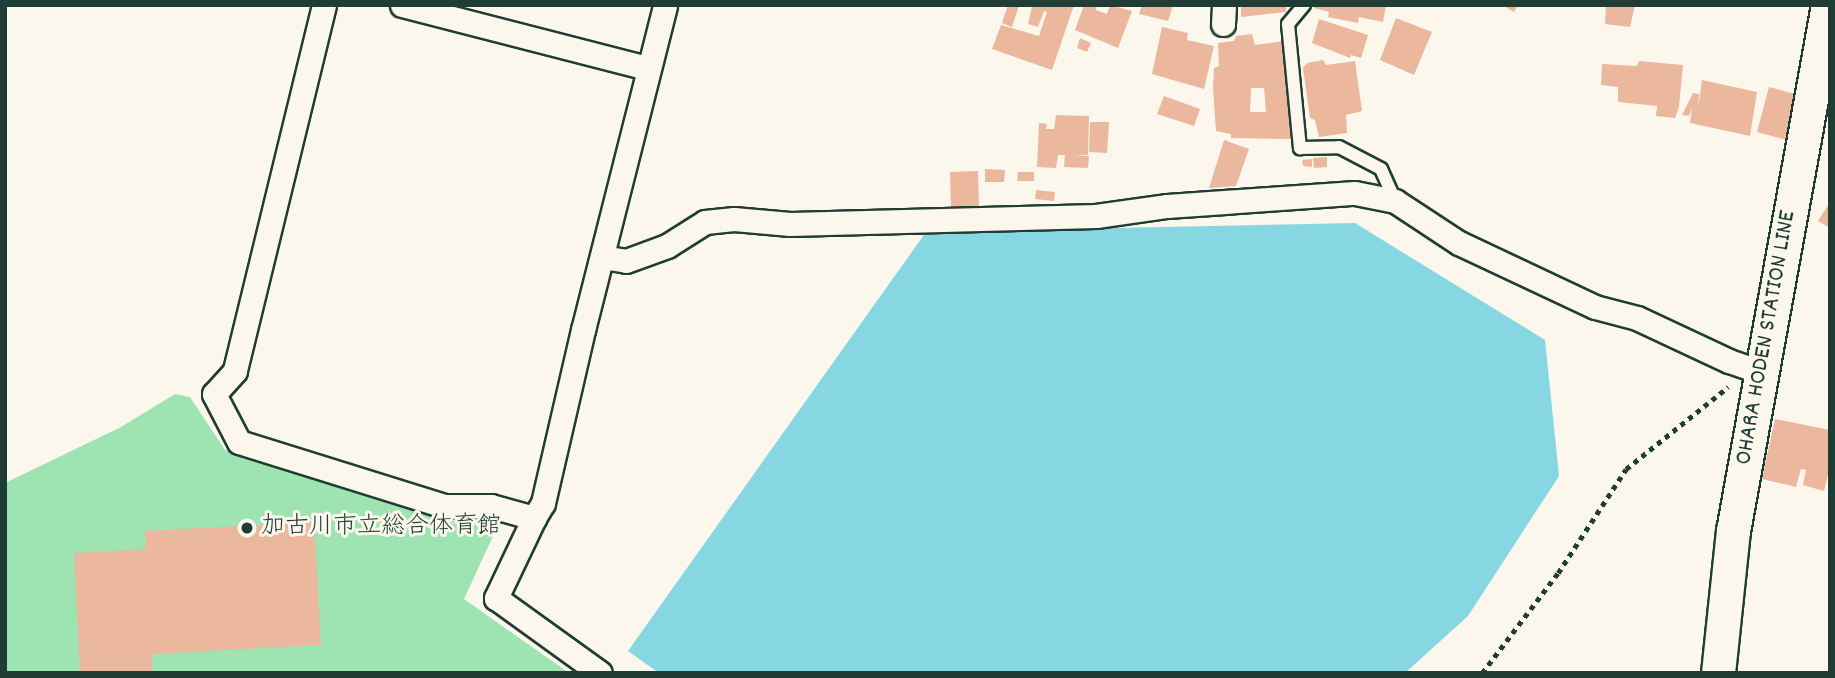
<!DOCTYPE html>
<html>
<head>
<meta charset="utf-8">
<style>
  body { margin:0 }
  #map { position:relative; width:1835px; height:678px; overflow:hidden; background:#fbf7ec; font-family:Dekko,"Klee One",sans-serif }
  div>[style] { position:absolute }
  .green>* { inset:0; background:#9de4b2 }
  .water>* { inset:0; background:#87d7e3 }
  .building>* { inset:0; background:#ebb79d }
  .path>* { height:4.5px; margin-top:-2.25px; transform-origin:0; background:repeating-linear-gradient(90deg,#1f3d34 0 5px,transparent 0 10px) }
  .roads { filter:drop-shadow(2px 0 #1f3d34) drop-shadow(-2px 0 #1f3d34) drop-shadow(0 2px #1f3d34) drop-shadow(0 -2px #1f3d34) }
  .lane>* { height:12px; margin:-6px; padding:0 6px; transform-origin:6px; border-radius:6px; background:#fbf7ec }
  .street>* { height:23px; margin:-11.5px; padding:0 11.5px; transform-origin:11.5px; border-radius:11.5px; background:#fbf7ec }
  .secondary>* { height:33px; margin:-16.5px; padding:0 16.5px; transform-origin:16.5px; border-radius:16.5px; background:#fbf7ec }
  .dots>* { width:19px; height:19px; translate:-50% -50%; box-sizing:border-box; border:4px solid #fbf7ec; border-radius:50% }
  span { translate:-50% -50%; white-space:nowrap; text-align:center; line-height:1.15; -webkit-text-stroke:6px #fbf7ec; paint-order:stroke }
  .street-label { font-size:24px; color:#1f3d34 }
  .poi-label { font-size:24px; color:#1f3d34 }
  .left { translate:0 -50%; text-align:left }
  .frame { position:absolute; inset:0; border:7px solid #1f3d34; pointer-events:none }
</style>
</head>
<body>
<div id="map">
  <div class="green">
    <div style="clip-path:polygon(175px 394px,190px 397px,225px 450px,442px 517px,486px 520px,493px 536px,464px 599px,569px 673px,5px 673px,5px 483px,121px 427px)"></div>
  </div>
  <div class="water">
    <div style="clip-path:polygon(1355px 223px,1545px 340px,1559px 476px,1468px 616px,1405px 673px,659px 673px,628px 651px,926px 232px)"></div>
  </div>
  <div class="building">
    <div style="clip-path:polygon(1008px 5px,1019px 5px,1012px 27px,1002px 23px)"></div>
    <div style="clip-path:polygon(1027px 5px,1074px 5px,1052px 70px,992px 49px,1001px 25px,1039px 36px,1047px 12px,1044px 11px,1038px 27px,1028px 24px,1032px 7px)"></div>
    <div style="clip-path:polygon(1084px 5px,1097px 5px,1096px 10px,1107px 14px,1110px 5px,1132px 11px,1118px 48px,1075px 30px)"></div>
    <div style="clip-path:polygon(1142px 5px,1173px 5px,1168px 21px,1139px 14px)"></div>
    <div style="clip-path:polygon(1241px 5px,1286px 5px,1286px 12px,1241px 17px)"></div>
    <div style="clip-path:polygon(1314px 5px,1386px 5px,1383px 22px,1359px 17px,1358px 23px,1328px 17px,1329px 12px,1314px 8px)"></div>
    <div style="clip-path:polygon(1502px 5px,1518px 5px,1514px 12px)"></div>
    <div style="clip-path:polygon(1606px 5px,1635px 5px,1630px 27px,1605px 24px)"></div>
    <div style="clip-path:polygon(1396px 18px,1432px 32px,1414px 75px,1380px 60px)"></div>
    <div style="clip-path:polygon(1319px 19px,1368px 35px,1361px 58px,1351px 55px,1350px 58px,1312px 43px)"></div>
    <div style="clip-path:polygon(1162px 27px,1188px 33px,1187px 40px,1214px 46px,1204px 89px,1152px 74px)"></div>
    <div style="clip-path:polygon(evenodd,1252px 34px,1255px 45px,1284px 41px,1293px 139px,1231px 138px,1231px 134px,1216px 131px,1213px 88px,1214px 68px,1219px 66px,1218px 43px,1234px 41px,1236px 36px,1252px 34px,1251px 88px,1264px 88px,1266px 112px,1250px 112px,1251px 88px)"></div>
    <div style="clip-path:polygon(1080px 38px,1091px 43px,1087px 52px,1077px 48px)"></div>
    <div style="clip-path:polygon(1323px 60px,1326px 65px,1355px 61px,1362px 111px,1346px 115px,1347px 133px,1319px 137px,1315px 120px,1310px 118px,1303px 68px,1307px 63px)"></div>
    <div style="clip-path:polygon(1639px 61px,1683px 65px,1679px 107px,1675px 118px,1656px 116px,1657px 106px,1618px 102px,1618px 87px,1601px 85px,1602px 64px,1637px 66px)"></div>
    <div style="clip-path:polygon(1702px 80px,1757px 92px,1750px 136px,1690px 123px,1692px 108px,1689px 116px,1682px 115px,1693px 93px,1699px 94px,1698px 109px)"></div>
    <div style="clip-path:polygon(1769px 87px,1798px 95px,1787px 140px,1757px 132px)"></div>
    <div style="clip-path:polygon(1164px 96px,1200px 109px,1194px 126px,1157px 114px)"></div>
    <div style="clip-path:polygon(1056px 115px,1089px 116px,1088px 155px,1073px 155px,1089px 156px,1088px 168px,1064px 167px,1065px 155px,1058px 155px,1056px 168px,1037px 167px,1039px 123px,1047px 124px,1046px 129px,1054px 129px)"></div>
    <div style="clip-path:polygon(1090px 122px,1109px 122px,1107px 153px,1089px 152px)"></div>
    <div style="clip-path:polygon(1224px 140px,1249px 149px,1236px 186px,1209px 188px)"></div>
    <div style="clip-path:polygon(1327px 157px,1327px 167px,1314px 168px,1313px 158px)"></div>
    <div style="clip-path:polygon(1312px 159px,1312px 167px,1303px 166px,1302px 160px)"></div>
    <div style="clip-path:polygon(985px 169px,1005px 170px,1004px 182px,985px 182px)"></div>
    <div style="clip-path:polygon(978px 171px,979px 206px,951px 207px,950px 172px)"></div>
    <div style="clip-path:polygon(1018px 172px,1034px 172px,1034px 181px,1017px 181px)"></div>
    <div style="clip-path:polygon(1036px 190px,1055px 192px,1054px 201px,1035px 199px)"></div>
    <div style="clip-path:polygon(1830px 202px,1830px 228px,1818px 221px)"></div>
    <div style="clip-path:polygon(1775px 419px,1830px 430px,1830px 466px,1824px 491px,1803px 485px,1806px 470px,1801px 469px,1796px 487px,1762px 479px)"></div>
    <div style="clip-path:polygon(314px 522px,321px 645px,152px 654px,152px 673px,80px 673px,74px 553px,146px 549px,145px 531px)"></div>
  </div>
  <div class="path">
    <div style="left:1482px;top:673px;width:126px;rotate:-52.8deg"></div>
    <div style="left:1558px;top:573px;width:124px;rotate:-56.8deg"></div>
    <div style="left:1626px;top:469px;width:131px;rotate:-38.8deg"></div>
  </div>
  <div class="roads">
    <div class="lane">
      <div style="left:1304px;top:5px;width:25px;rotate:130deg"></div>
      <div style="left:1288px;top:24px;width:125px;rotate:84.5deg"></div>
      <div style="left:1300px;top:148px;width:39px;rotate:-1deg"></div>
      <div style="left:1339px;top:147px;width:47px;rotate:27.6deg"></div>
      <div style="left:1381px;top:169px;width:35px;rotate:66deg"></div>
    </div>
    <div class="street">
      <div style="left:324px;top:5px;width:377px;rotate:103.7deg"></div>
      <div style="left:235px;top:371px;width:31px;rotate:132deg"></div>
      <div style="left:214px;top:394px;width:54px;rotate:62.5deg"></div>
      <div style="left:239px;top:442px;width:215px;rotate:17.3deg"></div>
      <div style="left:444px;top:506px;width:47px"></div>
      <div style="left:491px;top:506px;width:45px;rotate:15.6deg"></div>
      <div style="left:534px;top:518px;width:17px;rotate:-59deg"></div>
      <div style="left:543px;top:503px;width:178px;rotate:-77deg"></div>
      <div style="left:583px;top:330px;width:335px;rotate:-75.8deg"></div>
      <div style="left:402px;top:5px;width:253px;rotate:14.4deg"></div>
      <div style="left:1223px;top:24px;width:19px;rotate:-87deg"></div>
      <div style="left:602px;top:257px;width:24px;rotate:9deg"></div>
      <div style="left:626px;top:261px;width:44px;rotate:-20.1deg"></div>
      <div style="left:667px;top:246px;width:45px;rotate:-32.3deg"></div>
      <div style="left:705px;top:222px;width:29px;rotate:-6deg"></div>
      <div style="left:734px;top:219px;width:56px;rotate:5.1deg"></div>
      <div style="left:790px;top:224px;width:306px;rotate:-1.5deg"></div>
      <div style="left:1096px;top:216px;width:72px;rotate:-8deg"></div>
      <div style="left:1167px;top:206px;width:188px;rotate:-4deg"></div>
      <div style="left:1355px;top:193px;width:41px;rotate:11.3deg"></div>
      <div style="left:1395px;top:201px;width:77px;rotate:33.3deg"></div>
      <div style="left:1459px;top:243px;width:150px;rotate:25.2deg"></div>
      <div style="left:1595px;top:307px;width:43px;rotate:14.7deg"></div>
      <div style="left:1637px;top:318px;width:102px;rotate:25.1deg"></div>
      <div style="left:1729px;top:361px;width:34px;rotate:19deg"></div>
      <div style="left:534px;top:518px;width:89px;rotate:115.4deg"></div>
      <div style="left:496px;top:598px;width:128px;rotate:35.8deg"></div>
    </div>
    <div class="secondary">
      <div style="left:1718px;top:673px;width:143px;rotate:-84deg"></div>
      <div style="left:1733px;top:531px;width:535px;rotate:-79.76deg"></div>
    </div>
  </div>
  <div class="dots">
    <div style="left:247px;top:528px;background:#1f3d34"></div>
  </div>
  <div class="street-label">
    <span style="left:1767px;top:338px;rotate:-80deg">OHARA HODEN STATION LINE</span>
  </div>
  <div class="poi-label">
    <span class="left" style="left:261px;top:528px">加古川市立総合体育館</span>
  </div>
  <div class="frame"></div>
</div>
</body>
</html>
